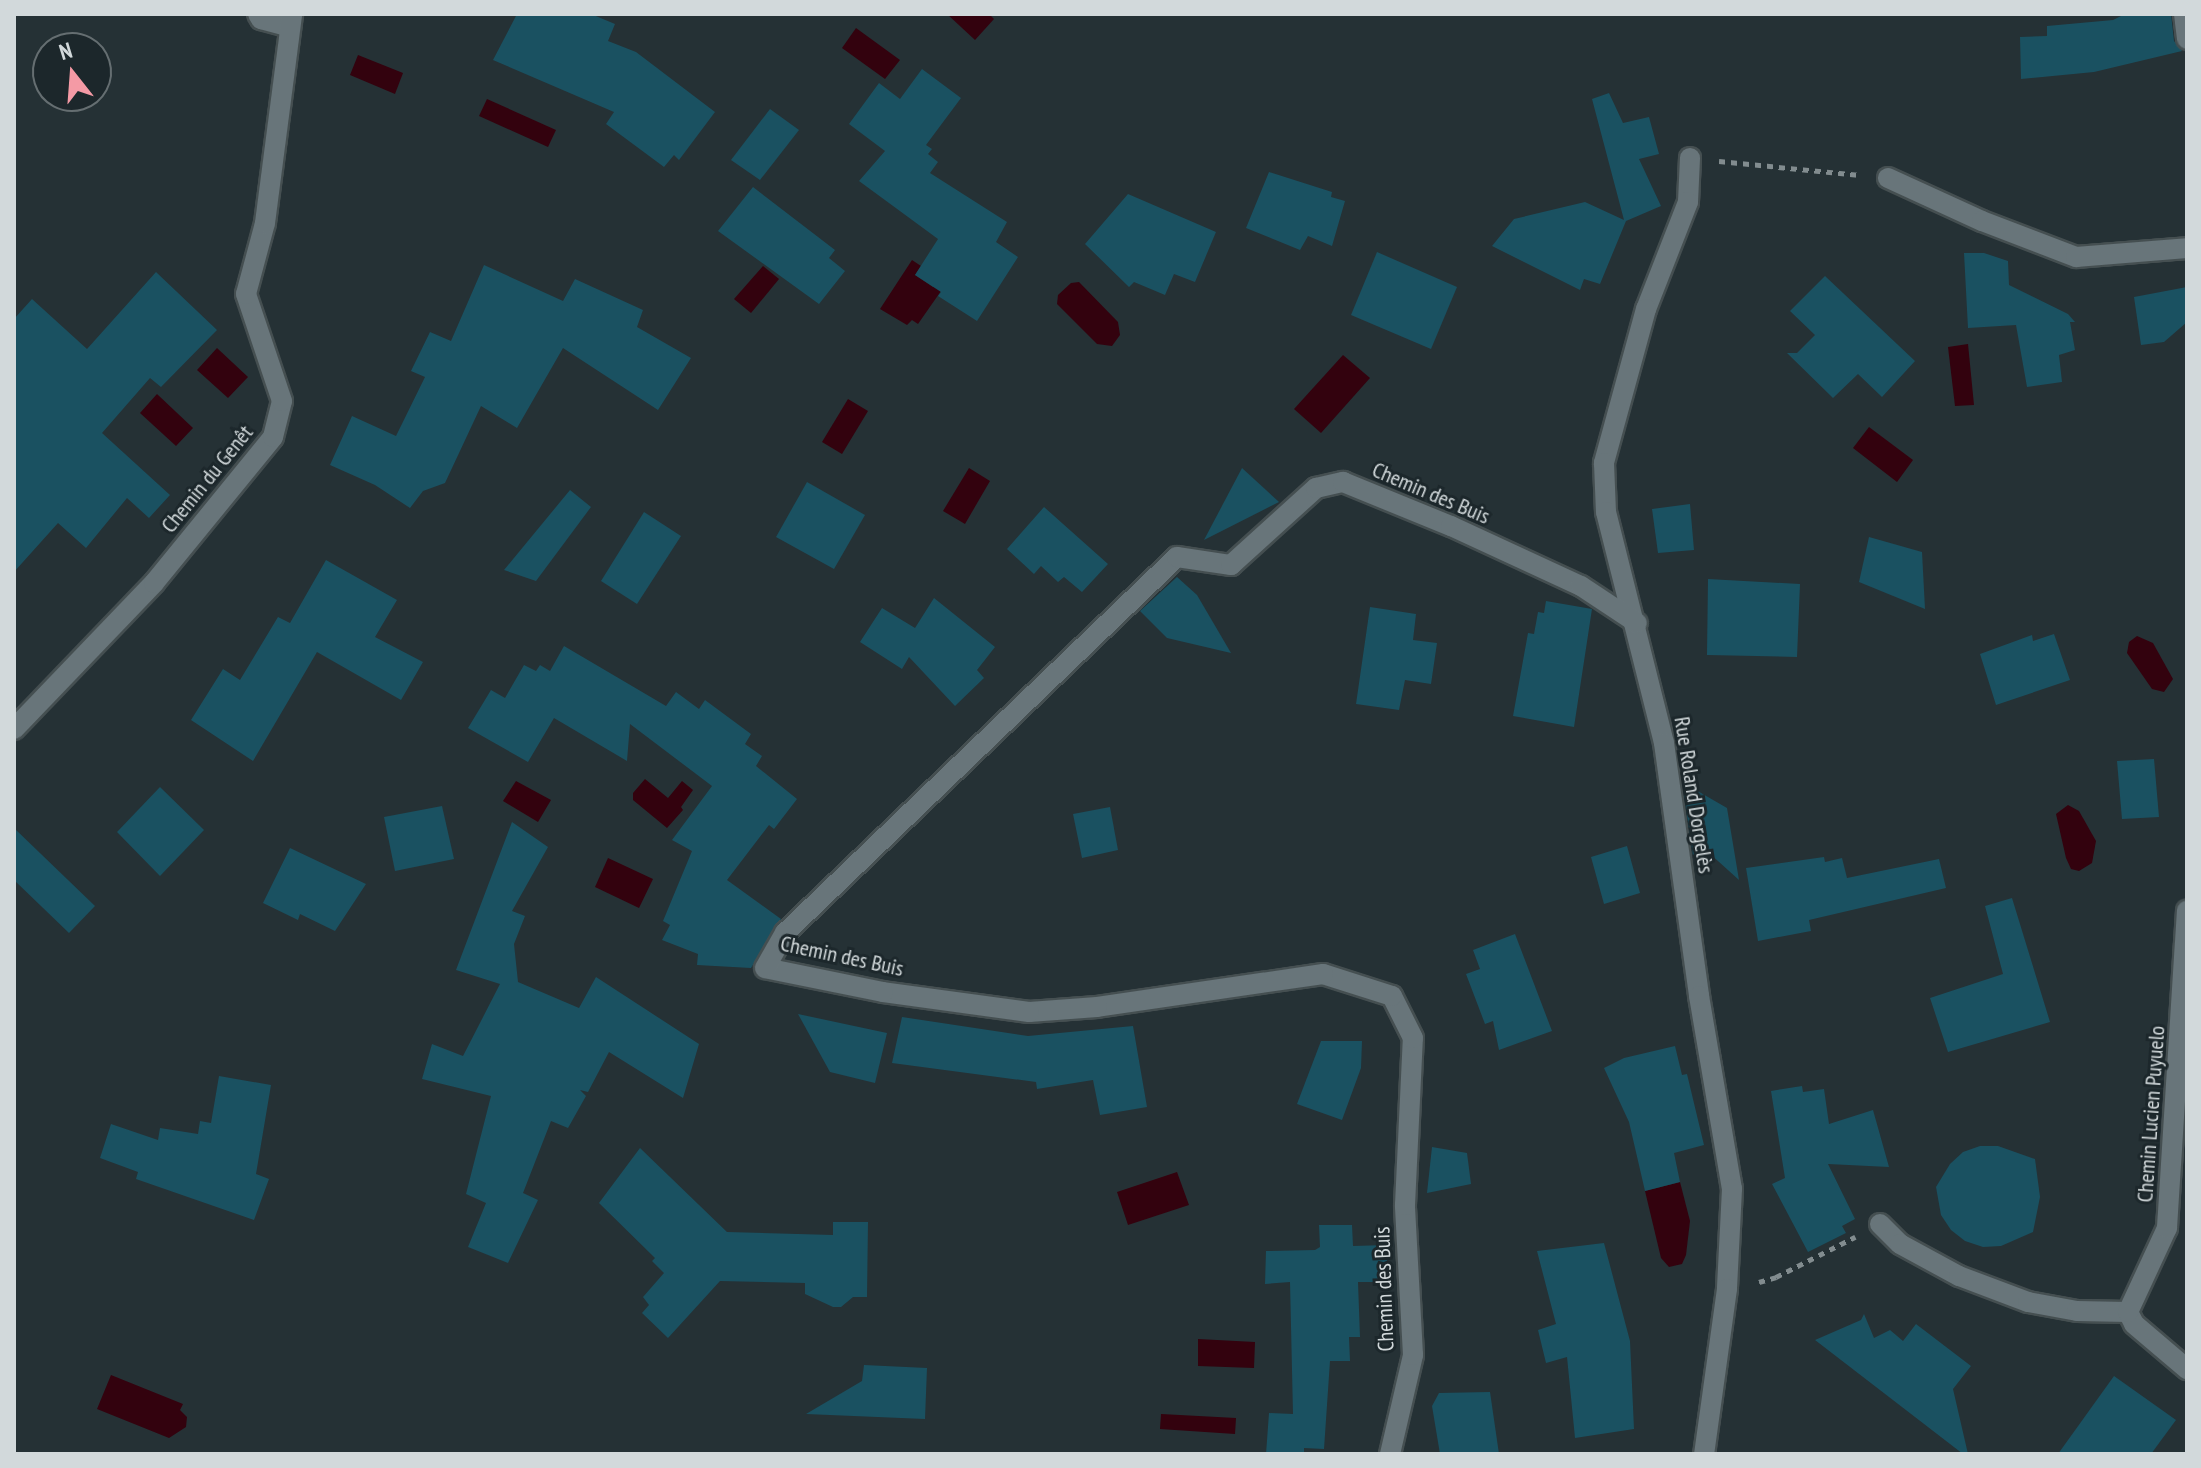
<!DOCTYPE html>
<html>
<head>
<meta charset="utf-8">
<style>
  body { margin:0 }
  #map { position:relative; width:2201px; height:1468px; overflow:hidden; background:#253135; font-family:"PT Sans Narrow",sans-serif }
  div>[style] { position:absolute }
  .water>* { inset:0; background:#33020e }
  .building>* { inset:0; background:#1a5161 }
  .path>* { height:5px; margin-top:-2.5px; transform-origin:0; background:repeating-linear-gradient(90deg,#828c8f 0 6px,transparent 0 12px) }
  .roads { filter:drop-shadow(2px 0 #454f51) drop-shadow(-2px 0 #454f51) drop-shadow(0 2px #454f51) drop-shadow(0 -2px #454f51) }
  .minor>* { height:20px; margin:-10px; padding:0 10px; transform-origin:10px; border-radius:10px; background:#68757a }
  span { translate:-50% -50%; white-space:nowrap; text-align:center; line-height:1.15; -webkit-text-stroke:6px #1c272b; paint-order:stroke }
  .street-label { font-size:22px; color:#d2d9db }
  .frame { position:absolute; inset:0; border:16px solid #d2d9db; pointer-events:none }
  .north { position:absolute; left:32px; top:32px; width:80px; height:80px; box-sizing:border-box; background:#1c272b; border:2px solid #656e71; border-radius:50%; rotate:343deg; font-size:22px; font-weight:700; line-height:32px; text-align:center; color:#d2d9db }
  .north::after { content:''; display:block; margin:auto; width:28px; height:36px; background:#f49aa5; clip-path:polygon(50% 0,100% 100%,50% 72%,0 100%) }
</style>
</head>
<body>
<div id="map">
  <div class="water">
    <div style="clip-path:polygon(947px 14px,989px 14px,994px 19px,975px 40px)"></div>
    <div style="clip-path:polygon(856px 28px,900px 60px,885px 79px,842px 48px)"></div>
    <div style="clip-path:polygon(358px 55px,403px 73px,395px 94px,350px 75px)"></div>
    <div style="clip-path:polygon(487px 99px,556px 130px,548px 147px,479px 116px)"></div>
    <div style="clip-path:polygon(912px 260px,921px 266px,915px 275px,933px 287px,948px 281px,918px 324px,912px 320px,907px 325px,880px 309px)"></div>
    <div style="clip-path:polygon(763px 266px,779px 279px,751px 313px,734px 299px)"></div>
    <div style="clip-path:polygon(1079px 282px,1118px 322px,1120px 335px,1112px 346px,1097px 344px,1057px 304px,1058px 295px,1071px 283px)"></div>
    <div style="clip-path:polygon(1968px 344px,1974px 405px,1955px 406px,1948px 347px)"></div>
    <div style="clip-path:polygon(217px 348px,248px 377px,228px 398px,197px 370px)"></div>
    <div style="clip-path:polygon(1343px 355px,1370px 378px,1321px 433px,1294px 409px)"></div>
    <div style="clip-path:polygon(157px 394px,193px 428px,176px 446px,140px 413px)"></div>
    <div style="clip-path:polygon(848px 399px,868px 411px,842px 454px,822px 442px)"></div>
    <div style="clip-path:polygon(1869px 427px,1913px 460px,1897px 482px,1853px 448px)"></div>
    <div style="clip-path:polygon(969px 468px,990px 481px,965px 524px,943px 511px)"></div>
    <div style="clip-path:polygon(2137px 636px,2153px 643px,2173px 679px,2164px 692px,2152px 689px,2127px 653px,2129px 642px)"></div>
    <div style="clip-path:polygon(645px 779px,668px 798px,682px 781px,693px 790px,681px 807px,683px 810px,667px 828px,633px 800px,633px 793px)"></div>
    <div style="clip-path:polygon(516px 781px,551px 800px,538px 822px,503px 801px)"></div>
    <div style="clip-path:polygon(2068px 805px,2079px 811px,2096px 841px,2092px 863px,2079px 871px,2071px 869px,2066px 858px,2056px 814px)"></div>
    <div style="clip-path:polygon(608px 858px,653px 879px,639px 908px,595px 887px)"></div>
    <div style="clip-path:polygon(1177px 1172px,1189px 1205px,1128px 1225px,1117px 1192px)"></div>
    <div style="clip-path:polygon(1680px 1182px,1690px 1221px,1686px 1255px,1682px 1264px,1669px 1267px,1661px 1258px,1645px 1191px)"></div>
    <div style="clip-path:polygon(1198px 1339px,1255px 1342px,1254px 1368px,1198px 1366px)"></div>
    <div style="clip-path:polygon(111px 1375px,183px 1404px,180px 1410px,187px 1417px,186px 1427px,169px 1438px,97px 1409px)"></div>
    <div style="clip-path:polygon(1161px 1414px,1236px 1418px,1235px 1434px,1160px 1429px)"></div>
  </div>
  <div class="building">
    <div style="clip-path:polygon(517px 14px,591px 14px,615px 24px,608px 41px,636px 52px,715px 112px,679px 160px,674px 155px,664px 167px,606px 124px,614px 112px,493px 60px)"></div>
    <div style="clip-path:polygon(2125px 14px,2171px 14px,2174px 41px,2182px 51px,2094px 72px,2021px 79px,2020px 37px,2047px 36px,2047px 26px,2113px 20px)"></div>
    <div style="clip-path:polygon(922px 69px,961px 98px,926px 145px,932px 149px,928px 154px,938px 162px,930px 173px,1007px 222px,996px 242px,1018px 257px,977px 321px,938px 296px,941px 292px,915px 275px,938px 239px,859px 181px,885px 151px,849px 124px,879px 83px,900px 99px)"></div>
    <div style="clip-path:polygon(1609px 93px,1623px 123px,1649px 117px,1659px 154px,1639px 159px,1661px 206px,1626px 221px,1600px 284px,1584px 279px,1580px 290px,1492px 246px,1514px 219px,1585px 202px,1624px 220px,1592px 99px)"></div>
    <div style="clip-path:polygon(770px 109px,799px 130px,760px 180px,731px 160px)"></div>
    <div style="clip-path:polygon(1269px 172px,1332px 192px,1331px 197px,1345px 201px,1332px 246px,1308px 236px,1300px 250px,1246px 228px)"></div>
    <div style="clip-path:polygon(753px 187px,835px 250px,829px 258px,845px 271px,819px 304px,718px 231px)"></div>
    <div style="clip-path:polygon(1128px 194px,1216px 232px,1195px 282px,1174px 274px,1165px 295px,1134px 282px,1129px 287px,1085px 244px)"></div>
    <div style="clip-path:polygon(1377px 252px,1457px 287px,1431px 349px,1351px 315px)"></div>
    <div style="clip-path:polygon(1964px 253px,1984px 253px,2008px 261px,2009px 285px,2068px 314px,2075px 322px,2070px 322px,2075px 350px,2059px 355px,2062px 382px,2027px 387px,2016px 325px,1968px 328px)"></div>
    <div style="clip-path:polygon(484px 265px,563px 301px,575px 279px,643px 310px,637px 327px,691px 358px,658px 410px,563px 348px,517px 428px,481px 406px,445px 483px,423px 491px,410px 508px,375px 485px,330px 465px,352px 416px,396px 436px,425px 377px,411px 371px,430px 332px,451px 341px)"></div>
    <div style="clip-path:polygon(156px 272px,217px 330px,161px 387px,150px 378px,102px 433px,170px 495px,149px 518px,127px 498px,86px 548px,58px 523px,14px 572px,14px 319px,32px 299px,87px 349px)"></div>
    <div style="clip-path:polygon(1825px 276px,1915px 361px,1882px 397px,1858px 374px,1833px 398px,1787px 353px,1797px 353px,1815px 335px,1790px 311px)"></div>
    <div style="clip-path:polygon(2187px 287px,2187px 322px,2164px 342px,2141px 345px,2134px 297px)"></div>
    <div style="clip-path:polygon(1242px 468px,1279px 502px,1204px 540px)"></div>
    <div style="clip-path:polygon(807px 482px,865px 515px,834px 569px,776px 537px)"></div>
    <div style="clip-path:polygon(570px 490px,591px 507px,536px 581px,504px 570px)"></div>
    <div style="clip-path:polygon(1690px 504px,1694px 550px,1658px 553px,1652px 509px)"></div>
    <div style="clip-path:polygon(1044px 507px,1108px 564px,1082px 592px,1064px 577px,1058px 582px,1041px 566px,1034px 574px,1007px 549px)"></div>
    <div style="clip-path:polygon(644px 512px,681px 536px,637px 604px,601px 581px)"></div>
    <div style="clip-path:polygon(1869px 537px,1922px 552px,1925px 609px,1859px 582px)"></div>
    <div style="clip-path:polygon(326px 560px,397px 600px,375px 637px,423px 662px,401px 700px,317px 652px,253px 761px,191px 720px,223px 669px,240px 680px,278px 617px,290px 623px)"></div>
    <div style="clip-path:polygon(1177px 577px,1197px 595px,1231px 653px,1167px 638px,1140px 611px)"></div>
    <div style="clip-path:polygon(1708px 579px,1800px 584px,1797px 657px,1707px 655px)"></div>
    <div style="clip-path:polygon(934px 598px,995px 647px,977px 670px,984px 678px,955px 706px,909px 657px,902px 669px,860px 642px,882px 608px,915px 628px)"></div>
    <div style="clip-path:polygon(1546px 601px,1592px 609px,1574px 727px,1513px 716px,1528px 633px,1534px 634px,1538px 612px,1544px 613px)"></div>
    <div style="clip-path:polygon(1370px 607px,1416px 614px,1413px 640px,1437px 643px,1431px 684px,1405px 680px,1399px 710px,1356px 704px)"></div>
    <div style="clip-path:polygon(2054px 634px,2070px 680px,1996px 705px,1980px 654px,2032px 635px,2033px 641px)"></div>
    <div style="clip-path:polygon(564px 646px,666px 706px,676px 692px,699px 709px,705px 700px,751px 734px,745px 744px,762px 756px,756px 766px,797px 799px,774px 829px,769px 825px,727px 880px,781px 919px,751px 968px,697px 965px,698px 954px,662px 940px,670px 925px,663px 921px,692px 851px,672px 840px,712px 786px,630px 724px,627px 761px,554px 718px,528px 762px,468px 728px,491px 690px,505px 698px,524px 665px,536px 671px,540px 665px,550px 671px)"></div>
    <div style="clip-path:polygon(2154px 759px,2159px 817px,2122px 819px,2117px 761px)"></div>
    <div style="clip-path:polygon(1682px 782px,1727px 808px,1739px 880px,1708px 852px,1693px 855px)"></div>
    <div style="clip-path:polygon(160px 787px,204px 830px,160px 876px,117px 832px)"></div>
    <div style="clip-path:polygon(442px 806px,454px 859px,395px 871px,384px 817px)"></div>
    <div style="clip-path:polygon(1110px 807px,1118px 850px,1082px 858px,1073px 814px)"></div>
    <div style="clip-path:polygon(512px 822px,548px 847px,512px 911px,525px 916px,514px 944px,518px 982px,579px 1008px,596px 977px,699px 1044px,683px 1098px,609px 1052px,588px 1092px,580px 1090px,586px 1096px,568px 1128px,551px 1121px,523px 1193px,538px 1200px,508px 1263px,468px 1247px,486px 1203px,466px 1194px,491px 1096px,422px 1079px,432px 1044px,463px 1056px,500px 984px,456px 970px)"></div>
    <div style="clip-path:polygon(14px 828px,95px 906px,69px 933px,14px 880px)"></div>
    <div style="clip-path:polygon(1627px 846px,1640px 893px,1604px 904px,1591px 857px)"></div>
    <div style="clip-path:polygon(290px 848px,366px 884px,335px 931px,300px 914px,298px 920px,263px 903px)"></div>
    <div style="clip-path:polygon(1824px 857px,1825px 862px,1842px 858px,1847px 878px,1939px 859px,1946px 888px,1809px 920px,1811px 931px,1758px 941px,1746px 868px)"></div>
    <div style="clip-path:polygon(2012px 898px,2050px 1022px,1948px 1052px,1930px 998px,2003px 974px,1985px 906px)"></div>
    <div style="clip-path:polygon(1515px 934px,1552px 1031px,1499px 1050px,1493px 1021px,1485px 1024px,1466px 974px,1480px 969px,1473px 950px)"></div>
    <div style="clip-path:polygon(798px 1014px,887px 1033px,875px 1083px,830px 1072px)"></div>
    <div style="clip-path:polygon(902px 1017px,1028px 1036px,1133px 1026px,1147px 1107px,1100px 1115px,1093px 1080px,1037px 1089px,1036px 1082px,892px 1063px)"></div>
    <div style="clip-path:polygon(1321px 1041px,1362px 1041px,1361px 1068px,1342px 1120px,1297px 1104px)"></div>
    <div style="clip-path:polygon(1675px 1046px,1682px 1075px,1687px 1074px,1704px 1145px,1674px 1153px,1680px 1182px,1645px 1191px,1629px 1122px,1604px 1068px,1624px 1058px)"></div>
    <div style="clip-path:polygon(219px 1076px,271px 1085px,256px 1174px,269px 1179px,254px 1220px,136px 1179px,138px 1172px,100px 1158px,111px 1124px,158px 1140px,160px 1128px,198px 1134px,200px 1121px,211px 1123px)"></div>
    <div style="clip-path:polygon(1802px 1086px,1803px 1092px,1824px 1089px,1829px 1124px,1873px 1110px,1889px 1167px,1828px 1164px,1855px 1219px,1842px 1226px,1846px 1233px,1808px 1252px,1772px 1184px,1785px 1178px,1771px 1091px)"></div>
    <div style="clip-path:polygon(1980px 1146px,1998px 1146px,2035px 1159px,2040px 1197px,2033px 1232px,2001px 1246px,1983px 1247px,1965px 1241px,1951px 1230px,1941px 1215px,1936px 1187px,1950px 1164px,1963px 1152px)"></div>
    <div style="clip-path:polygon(1432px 1147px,1467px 1153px,1471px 1184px,1427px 1193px)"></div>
    <div style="clip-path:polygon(640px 1148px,727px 1232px,833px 1235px,833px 1222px,868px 1222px,867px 1297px,853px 1297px,841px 1307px,833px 1307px,805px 1294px,805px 1283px,720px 1281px,668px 1338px,642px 1313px,649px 1305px,643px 1297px,664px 1273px,652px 1261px,655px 1258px,599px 1203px)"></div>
    <div style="clip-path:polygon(1319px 1225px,1352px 1225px,1353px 1246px,1387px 1245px,1387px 1282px,1358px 1282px,1360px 1337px,1349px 1337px,1350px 1361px,1330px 1361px,1324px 1449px,1304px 1448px,1304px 1454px,1266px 1454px,1269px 1413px,1293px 1414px,1290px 1282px,1265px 1284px,1266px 1251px,1315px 1250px,1320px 1247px)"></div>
    <div style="clip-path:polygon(1604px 1243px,1630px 1341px,1634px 1429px,1575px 1438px,1567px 1357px,1546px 1363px,1538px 1330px,1556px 1324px,1537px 1251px)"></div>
    <div style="clip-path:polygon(1864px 1314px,1874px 1338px,1890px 1330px,1903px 1341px,1916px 1324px,1971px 1366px,1953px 1389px,1968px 1454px,1963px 1454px,1815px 1340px,1861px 1320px)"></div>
    <div style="clip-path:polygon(864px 1365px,927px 1368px,925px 1419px,806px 1414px,862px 1381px)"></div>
    <div style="clip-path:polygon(2114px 1376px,2176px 1420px,2151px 1454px,2058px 1454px)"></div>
    <div style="clip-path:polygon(1490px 1392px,1499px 1454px,1440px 1454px,1432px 1406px,1439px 1393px)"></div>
  </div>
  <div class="path">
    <div style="left:1719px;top:161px;width:142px;rotate:5.7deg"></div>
    <div style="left:1759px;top:1282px;width:18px;rotate:-16deg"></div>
    <div style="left:1776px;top:1277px;width:89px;rotate:-26.9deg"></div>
  </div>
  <div class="roads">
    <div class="minor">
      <div style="left:258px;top:14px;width:6px;rotate:59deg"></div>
      <div style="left:261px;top:19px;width:30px;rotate:15deg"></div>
      <div style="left:2184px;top:14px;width:25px;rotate:83deg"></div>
      <div style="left:1690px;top:158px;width:44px;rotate:92.6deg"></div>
      <div style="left:1688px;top:202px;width:115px;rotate:111.4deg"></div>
      <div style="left:1646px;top:309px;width:160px;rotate:105.3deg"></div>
      <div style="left:1604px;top:463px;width:49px;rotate:87.7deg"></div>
      <div style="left:1606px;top:512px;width:238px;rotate:75.9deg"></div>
      <div style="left:1664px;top:743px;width:255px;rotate:82.1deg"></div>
      <div style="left:1699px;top:996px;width:196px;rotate:80.3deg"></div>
      <div style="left:1732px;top:1189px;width:100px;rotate:92.9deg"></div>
      <div style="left:1727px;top:1289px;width:167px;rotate:97.9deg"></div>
      <div style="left:1888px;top:178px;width:103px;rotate:24.6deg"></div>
      <div style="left:1982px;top:221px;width:101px;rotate:21deg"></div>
      <div style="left:2076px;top:257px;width:111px;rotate:-4.6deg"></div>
      <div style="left:14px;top:729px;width:202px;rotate:-46.2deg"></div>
      <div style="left:154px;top:583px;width:188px;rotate:-50.8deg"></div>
      <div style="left:273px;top:437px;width:37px;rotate:-76deg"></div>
      <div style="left:282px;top:401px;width:113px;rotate:-108.6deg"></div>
      <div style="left:246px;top:294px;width:73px;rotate:-75deg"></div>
      <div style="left:265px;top:223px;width:211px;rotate:-82.6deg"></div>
      <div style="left:1880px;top:1224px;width:28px;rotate:45deg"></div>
      <div style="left:1900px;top:1244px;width:67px;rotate:28.5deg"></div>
      <div style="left:1959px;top:1276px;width:74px;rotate:20.6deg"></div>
      <div style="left:2028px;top:1302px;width:50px;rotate:10.4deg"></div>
      <div style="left:2077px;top:1311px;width:51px;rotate:1.1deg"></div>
      <div style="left:2128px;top:1312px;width:13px;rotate:63deg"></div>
      <div style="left:2134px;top:1324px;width:70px;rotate:40.3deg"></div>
      <div style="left:2128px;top:1312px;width:93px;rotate:-65.1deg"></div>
      <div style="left:2167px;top:1228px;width:318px;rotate:-86.4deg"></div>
      <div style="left:1390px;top:1454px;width:102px;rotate:-76.9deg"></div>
      <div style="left:1413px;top:1355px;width:150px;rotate:-93.1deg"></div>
      <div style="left:1405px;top:1205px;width:167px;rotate:-87.3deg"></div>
      <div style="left:1413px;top:1038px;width:47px;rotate:-116.6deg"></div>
      <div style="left:1392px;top:996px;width:72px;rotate:-162.3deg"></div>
      <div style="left:1323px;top:974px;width:228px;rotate:171.7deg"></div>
      <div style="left:1097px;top:1007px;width:68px;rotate:175.8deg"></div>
      <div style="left:1029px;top:1012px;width:147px;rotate:-172.2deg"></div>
      <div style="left:883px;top:992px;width:120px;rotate:-168.5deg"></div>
      <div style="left:765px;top:968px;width:40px;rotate:-60.3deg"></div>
      <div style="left:785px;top:933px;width:543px;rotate:-43.81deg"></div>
      <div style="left:1177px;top:557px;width:55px;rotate:8.4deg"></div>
      <div style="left:1231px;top:565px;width:115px;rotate:-42.2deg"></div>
      <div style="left:1316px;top:488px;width:28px;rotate:-13deg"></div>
      <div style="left:1343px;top:482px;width:117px;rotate:22.2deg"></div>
      <div style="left:1451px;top:526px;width:143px;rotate:24.8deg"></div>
      <div style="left:1581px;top:586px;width:67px;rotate:33.5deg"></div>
    </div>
  </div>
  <div class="street-label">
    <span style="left:207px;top:479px;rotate:-51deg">Chemin du Genêt</span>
    <span style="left:1431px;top:493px;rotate:23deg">Chemin des Buis</span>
    <span style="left:1694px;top:795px;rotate:81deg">Rue Roland Dorgelès</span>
    <span style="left:842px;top:956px;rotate:12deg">Chemin des Buis</span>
    <span style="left:2151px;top:1114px;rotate:-86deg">Chemin Lucien Puyuelo</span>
    <span style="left:1384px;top:1289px;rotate:-92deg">Chemin des Buis</span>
  </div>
  <div class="frame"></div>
  <div class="north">N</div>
</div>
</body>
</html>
